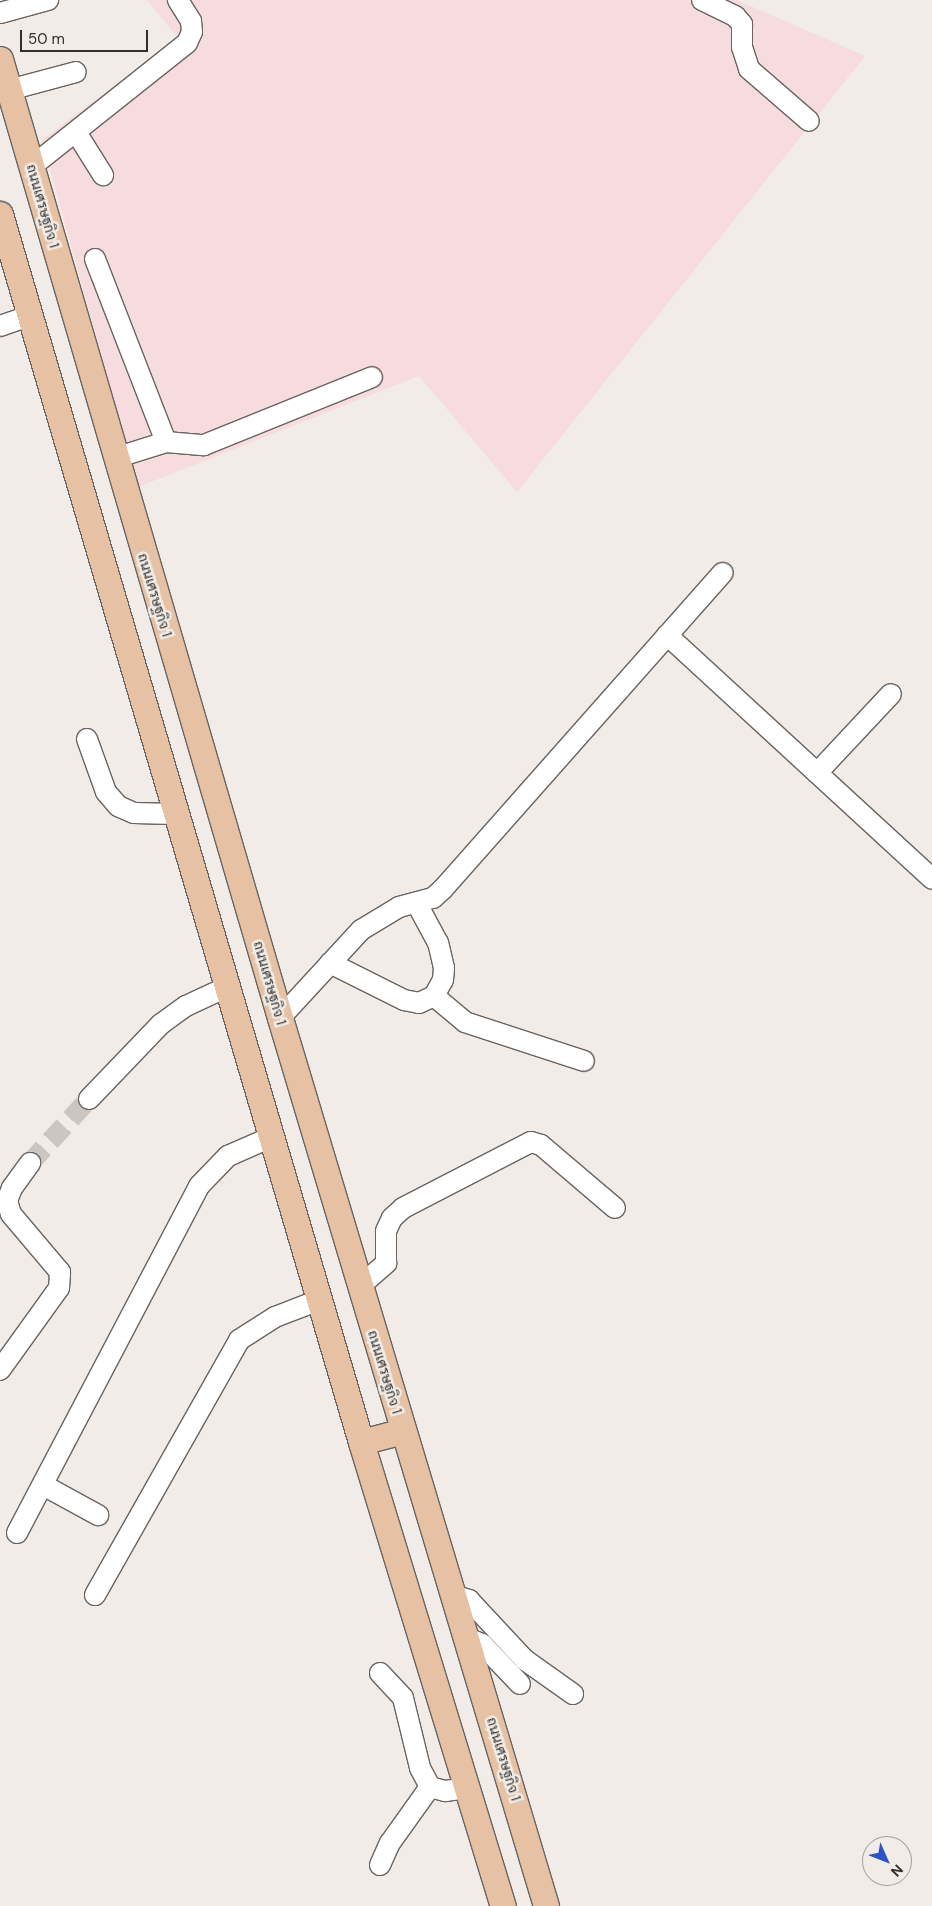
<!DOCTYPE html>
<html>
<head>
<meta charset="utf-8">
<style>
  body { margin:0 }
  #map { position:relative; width:932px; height:1906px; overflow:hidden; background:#f1ece7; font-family:"DM Sans",Sarabun,sans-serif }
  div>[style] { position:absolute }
  .industrial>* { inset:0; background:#f6dbdf }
  .minor-tunnel>* { height:20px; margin-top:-10px; transform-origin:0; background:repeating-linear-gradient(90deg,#cbc6c2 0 20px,transparent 0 30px) }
  .roads { filter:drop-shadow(1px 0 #696461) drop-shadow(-1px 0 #696461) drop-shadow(0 1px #696461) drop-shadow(0 -1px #696461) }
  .minor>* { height:20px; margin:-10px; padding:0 10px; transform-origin:10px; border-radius:10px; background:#fff }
  .major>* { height:25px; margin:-12.5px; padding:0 12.5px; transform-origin:12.5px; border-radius:12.5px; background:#e6c1a4 }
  span { translate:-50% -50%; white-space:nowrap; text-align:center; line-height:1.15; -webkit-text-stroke:5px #f1ece7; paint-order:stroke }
  .street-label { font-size:14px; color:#312f2e }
  .north { position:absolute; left:862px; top:1836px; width:50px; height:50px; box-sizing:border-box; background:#f1ece7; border:1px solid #a4a09d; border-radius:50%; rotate:134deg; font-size:14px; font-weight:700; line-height:20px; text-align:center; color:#312f2e }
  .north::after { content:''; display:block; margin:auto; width:18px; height:22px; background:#2d53c3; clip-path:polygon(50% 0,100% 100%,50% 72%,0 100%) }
  .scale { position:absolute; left:20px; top:30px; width:128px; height:22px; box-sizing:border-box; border:2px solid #312f2e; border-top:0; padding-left:6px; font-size:15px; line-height:18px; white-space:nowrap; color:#312f2e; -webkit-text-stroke:4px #f1ece7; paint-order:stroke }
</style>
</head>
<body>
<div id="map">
  <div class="industrial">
    <div style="clip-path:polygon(147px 0,737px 0,865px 56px,517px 492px,419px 376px,138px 487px,42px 140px,178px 38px)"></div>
  </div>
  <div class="minor-tunnel">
    <div style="left:30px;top:1163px;width:87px;rotate:-47.3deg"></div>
  </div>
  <div class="roads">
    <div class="minor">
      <div style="left:702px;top:0;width:37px;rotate:26deg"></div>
      <div style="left:735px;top:16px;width:11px;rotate:49deg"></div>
      <div style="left:742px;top:24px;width:23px;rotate:90deg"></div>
      <div style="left:742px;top:47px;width:23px;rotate:72deg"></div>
      <div style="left:749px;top:69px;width:79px;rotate:40.9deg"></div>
      <div style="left:0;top:13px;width:50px;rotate:-15.2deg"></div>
      <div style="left:9px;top:90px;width:69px;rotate:-15deg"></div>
      <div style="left:76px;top:132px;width:51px;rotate:57.9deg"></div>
      <div style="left:31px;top:167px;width:199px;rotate:-38.5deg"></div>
      <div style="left:187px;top:43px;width:12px;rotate:-66deg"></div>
      <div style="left:192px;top:32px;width:11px;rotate:-95deg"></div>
      <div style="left:191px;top:21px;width:25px;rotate:-122deg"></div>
      <div style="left:95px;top:259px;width:196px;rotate:68.8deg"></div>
      <div style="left:0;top:326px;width:31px;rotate:-19deg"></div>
      <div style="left:115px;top:458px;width:53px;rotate:-17.4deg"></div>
      <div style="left:166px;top:442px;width:38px;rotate:5deg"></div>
      <div style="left:204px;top:445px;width:181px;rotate:-22deg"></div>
      <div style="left:667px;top:635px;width:360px;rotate:42.6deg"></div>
      <div style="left:87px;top:739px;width:56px;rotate:70.3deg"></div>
      <div style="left:106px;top:792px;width:18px;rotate:49deg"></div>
      <div style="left:118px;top:806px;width:17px;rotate:24deg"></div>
      <div style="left:134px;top:813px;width:41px;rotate:1.4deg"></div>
      <div style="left:817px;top:773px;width:108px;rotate:-46.9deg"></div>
      <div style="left:330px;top:963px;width:83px;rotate:26.6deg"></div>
      <div style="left:404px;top:1000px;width:15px;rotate:11deg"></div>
      <div style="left:419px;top:1003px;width:17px;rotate:-25deg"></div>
      <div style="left:434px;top:996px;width:18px;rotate:-61deg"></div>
      <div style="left:443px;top:980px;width:12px;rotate:-85deg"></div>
      <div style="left:444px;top:968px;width:26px;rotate:-103deg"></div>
      <div style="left:438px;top:943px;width:44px;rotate:-118.3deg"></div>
      <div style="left:434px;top:996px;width:40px;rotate:40deg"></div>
      <div style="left:465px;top:1022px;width:125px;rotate:18.1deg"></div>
      <div style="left:280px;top:1018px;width:120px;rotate:-47.4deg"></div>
      <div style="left:361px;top:930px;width:44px;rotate:-31.2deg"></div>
      <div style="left:399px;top:907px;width:35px;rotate:-15deg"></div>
      <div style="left:433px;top:898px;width:13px;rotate:-42deg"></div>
      <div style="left:443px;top:889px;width:422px;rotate:-48.5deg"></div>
      <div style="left:89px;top:1099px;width:104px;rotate:-46.2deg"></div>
      <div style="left:161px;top:1024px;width:31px;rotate:-36deg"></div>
      <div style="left:186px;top:1006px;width:45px;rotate:-24.9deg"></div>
      <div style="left:360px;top:1286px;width:35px;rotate:-41deg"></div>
      <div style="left:386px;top:1263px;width:32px;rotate:-90deg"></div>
      <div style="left:386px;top:1231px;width:14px;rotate:-65deg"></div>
      <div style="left:392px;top:1218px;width:15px;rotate:-42deg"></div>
      <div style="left:403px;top:1208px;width:144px;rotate:-27.3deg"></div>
      <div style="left:531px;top:1142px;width:10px;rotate:17deg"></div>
      <div style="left:541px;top:1145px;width:97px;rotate:40.4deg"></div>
      <div style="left:0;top:1370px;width:101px;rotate:-54.3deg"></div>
      <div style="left:59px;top:1288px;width:16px;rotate:-86deg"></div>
      <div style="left:60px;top:1272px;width:76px;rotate:-130.2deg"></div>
      <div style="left:11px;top:1214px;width:14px;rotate:-107deg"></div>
      <div style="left:7px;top:1201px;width:14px;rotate:-69deg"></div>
      <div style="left:12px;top:1188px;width:31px;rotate:-54deg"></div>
      <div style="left:43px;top:1485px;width:63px;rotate:28.6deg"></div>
      <div style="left:17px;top:1533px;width:392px;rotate:-62.3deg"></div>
      <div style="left:199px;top:1186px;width:42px;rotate:-46deg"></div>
      <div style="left:228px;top:1156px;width:47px;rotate:-23.8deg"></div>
      <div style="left:95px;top:1595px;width:293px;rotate:-60.5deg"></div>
      <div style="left:239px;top:1340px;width:43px;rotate:-32.6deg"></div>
      <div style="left:275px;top:1317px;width:47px;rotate:-21.1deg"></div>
      <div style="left:453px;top:1595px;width:17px;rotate:17deg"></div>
      <div style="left:469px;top:1600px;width:82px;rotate:47deg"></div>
      <div style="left:525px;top:1660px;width:59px;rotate:35.3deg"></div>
      <div style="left:467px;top:1638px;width:16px;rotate:22deg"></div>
      <div style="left:482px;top:1644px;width:55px;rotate:46.5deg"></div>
      <div style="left:380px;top:1673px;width:34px;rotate:47deg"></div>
      <div style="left:403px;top:1698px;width:72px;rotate:76.3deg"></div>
      <div style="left:420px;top:1768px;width:21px;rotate:62deg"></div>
      <div style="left:430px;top:1787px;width:16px;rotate:15deg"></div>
      <div style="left:445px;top:1791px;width:23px;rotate:-7deg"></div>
      <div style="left:380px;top:1865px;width:24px;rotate:-66deg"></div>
      <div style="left:390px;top:1843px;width:69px;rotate:-54.5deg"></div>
    </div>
    <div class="major">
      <div style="left:0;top:59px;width:999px;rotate:73.72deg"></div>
      <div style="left:280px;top:1018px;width:927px;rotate:73.32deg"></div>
      <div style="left:0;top:214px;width:1280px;rotate:73.62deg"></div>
      <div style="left:361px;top:1442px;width:485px;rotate:73deg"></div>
      <div style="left:361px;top:1442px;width:43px;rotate:-14.7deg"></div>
    </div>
  </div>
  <div class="street-label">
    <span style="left:43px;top:206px;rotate:74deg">ถนนเศรษฐกิจ 1</span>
    <span style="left:155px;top:595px;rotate:73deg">ถนนเศรษฐกิจ 1</span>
    <span style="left:270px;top:983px;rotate:74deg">ถนนเศรษฐกิจ 1</span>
    <span style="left:385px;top:1372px;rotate:73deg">ถนนเศรษฐกิจ 1</span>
    <span style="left:504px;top:1759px;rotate:73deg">ถนนเศรษฐกิจ 1</span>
  </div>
  <div class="north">N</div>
  <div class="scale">50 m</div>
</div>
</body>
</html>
